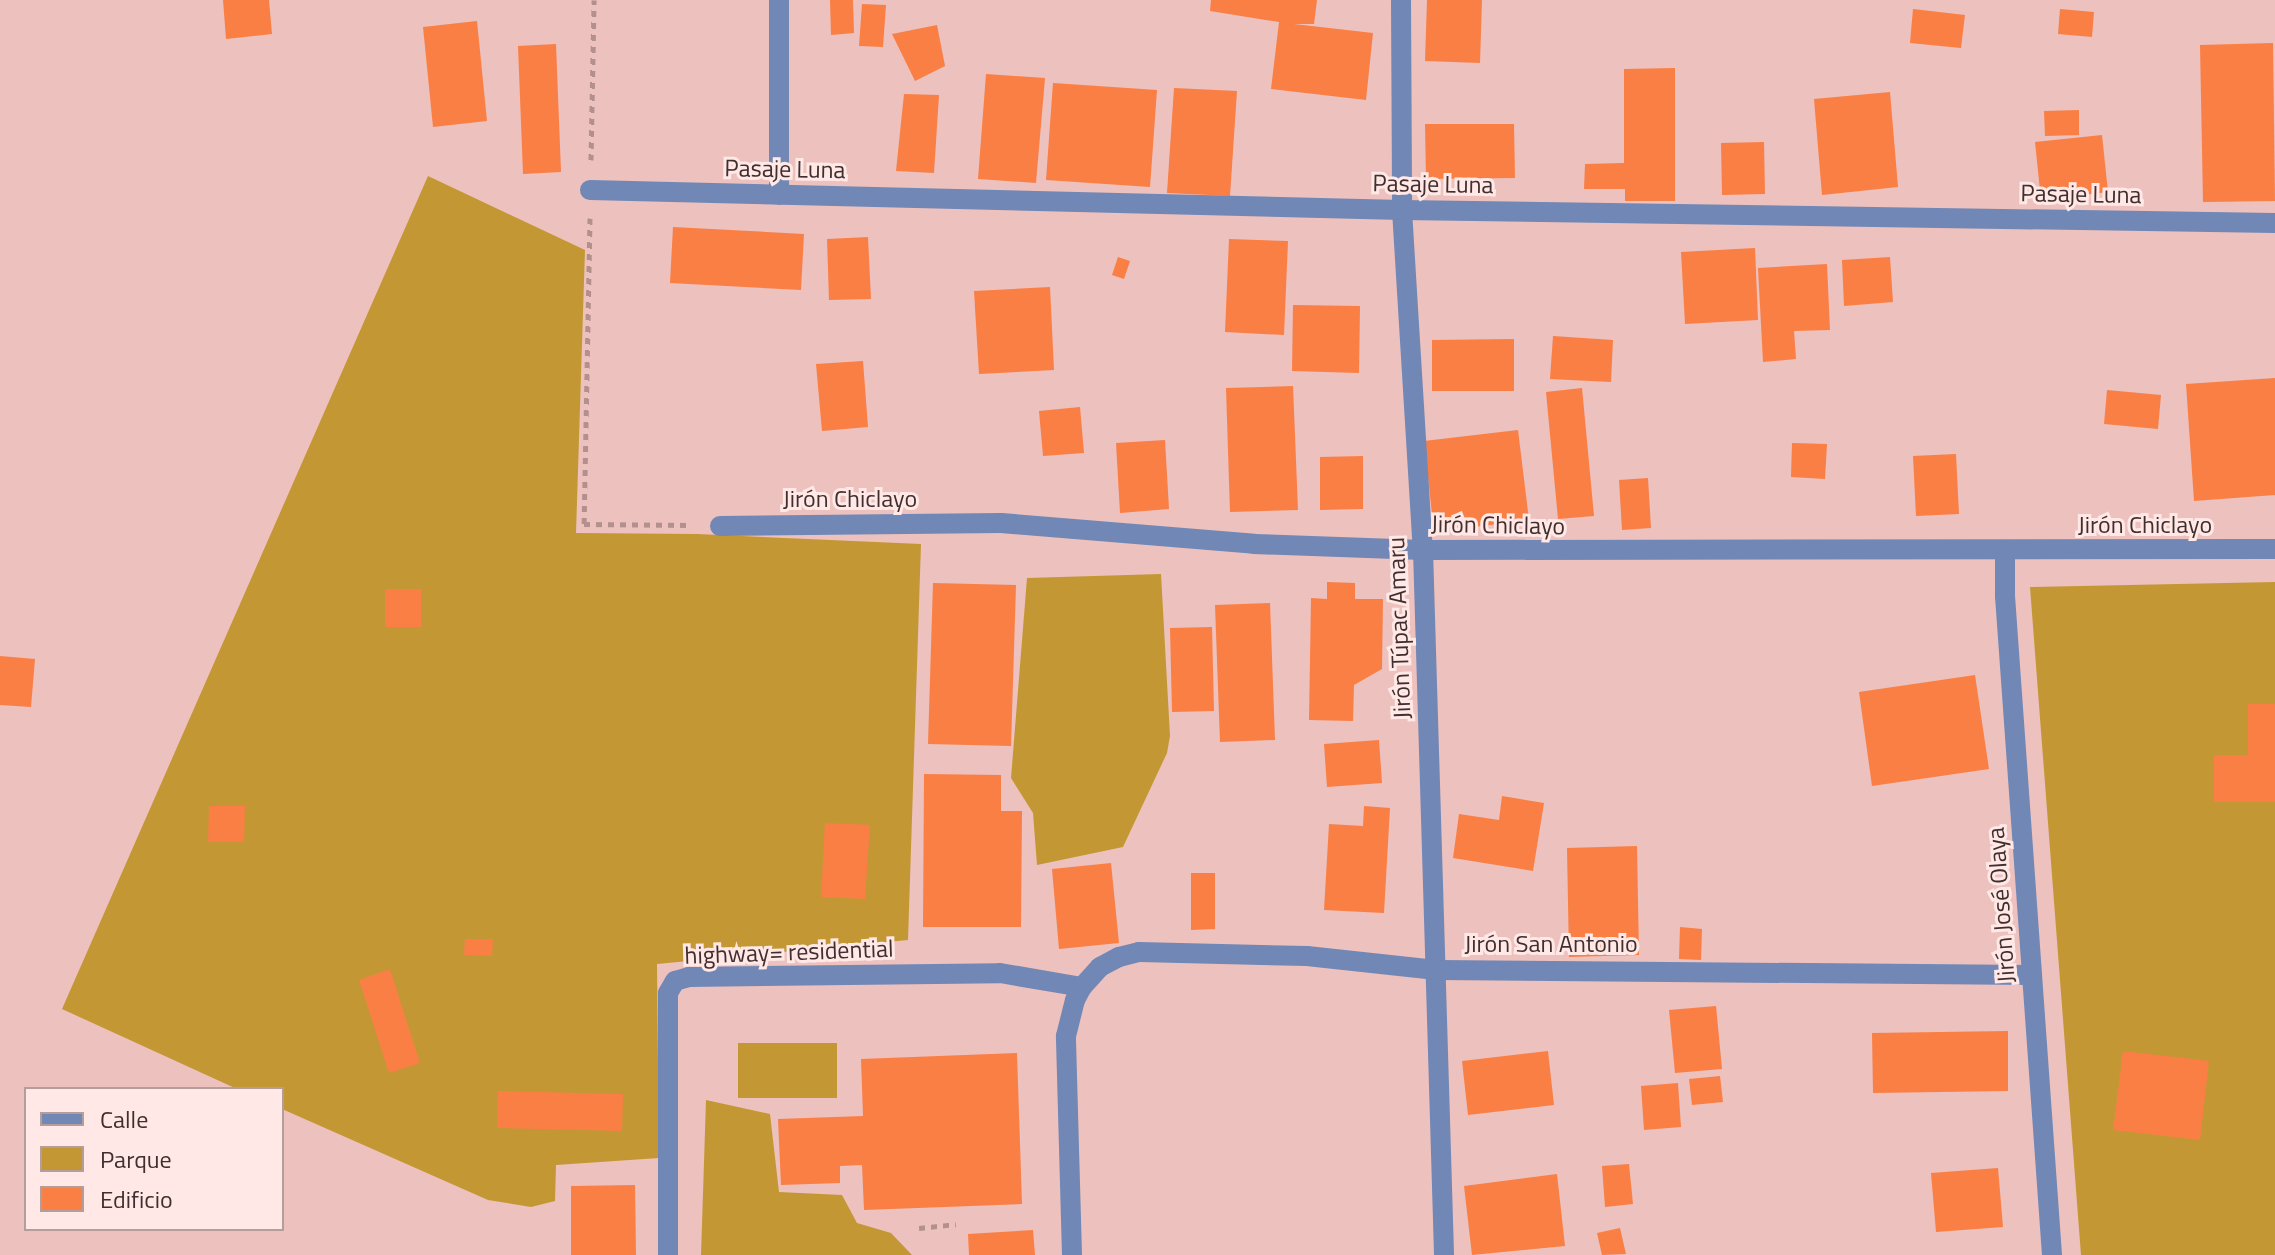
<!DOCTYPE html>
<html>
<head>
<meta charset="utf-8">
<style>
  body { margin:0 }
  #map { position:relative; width:2275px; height:1255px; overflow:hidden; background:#edc1bd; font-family:"Titillium Web",sans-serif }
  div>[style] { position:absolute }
  .green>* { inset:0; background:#c39834 }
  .building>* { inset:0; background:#f97f45 }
  .path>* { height:5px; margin-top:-2.5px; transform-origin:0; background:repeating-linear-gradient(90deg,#b3908d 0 6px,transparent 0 12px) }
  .minor>* { height:20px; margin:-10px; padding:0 10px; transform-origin:10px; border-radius:10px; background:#7187b5 }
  span { translate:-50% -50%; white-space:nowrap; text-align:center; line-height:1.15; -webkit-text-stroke:6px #ffe8e6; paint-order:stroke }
  .street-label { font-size:24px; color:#402f2e }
  .legend { position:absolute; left:24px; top:1087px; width:260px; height:144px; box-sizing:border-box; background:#ffe8e6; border:2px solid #b39e9c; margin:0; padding:10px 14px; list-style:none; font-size:24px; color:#402f2e }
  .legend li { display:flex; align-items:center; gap:16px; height:40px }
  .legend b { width:40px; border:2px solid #b39e9c }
</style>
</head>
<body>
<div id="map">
  <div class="green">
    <div style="clip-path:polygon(428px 176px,585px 250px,576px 533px,697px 534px,921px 544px,908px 940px,657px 964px,659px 1158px,556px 1165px,555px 1201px,531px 1207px,488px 1200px,282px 1109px,282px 1089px,237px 1089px,62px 1009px)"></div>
    <div style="clip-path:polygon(1161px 574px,1170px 736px,1167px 753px,1123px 847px,1037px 865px,1033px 813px,1011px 778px,1027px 578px)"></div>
    <div style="clip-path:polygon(2275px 582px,2275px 1255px,2081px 1255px,2030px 587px)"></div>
    <div style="clip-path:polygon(738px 1043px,837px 1043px,837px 1098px,738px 1098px)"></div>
    <div style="clip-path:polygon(706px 1100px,770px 1114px,779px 1192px,842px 1195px,857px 1223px,891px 1233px,912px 1255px,701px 1255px)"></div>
  </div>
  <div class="building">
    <div style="clip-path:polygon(223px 0,269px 0,272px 34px,226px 39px)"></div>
    <div style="clip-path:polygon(830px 0,853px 0,854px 33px,831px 35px)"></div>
    <div style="clip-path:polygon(1211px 0,1317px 0,1314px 24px,1294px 24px,1373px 33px,1366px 100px,1271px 89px,1279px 22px,1210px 11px)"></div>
    <div style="clip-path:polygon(1427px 0,1482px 0,1480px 63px,1425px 61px)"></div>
    <div style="clip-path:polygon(862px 4px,886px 5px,883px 47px,859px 46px)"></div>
    <div style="clip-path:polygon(1913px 9px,1965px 15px,1961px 48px,1910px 43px)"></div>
    <div style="clip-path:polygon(2060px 9px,2094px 12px,2092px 37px,2058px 34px)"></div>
    <div style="clip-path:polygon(477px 21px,487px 121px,433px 127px,423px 27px)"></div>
    <div style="clip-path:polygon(937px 25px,945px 66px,915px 81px,892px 34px)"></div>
    <div style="clip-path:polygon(2273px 43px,2275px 201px,2203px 202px,2200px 45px)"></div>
    <div style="clip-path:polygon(556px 44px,561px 172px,523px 174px,518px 46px)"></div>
    <div style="clip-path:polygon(1675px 68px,1675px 201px,1625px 201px,1625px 189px,1584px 189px,1585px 164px,1624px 163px,1624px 69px)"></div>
    <div style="clip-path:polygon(986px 74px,1045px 78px,1036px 183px,978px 179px)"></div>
    <div style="clip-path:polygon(1053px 83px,1157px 90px,1150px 187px,1046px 180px)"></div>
    <div style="clip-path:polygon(1174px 88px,1237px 91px,1230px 196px,1167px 193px)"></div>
    <div style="clip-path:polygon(1890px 92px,1898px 187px,1822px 195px,1814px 99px)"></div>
    <div style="clip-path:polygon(904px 94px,939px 95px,934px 173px,896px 171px)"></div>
    <div style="clip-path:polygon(2079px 110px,2079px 135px,2045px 136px,2044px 111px)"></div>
    <div style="clip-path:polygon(1425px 124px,1514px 124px,1515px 178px,1426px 179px)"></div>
    <div style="clip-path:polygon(2102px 135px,2108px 192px,2041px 200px,2035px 142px)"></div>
    <div style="clip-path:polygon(1764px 142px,1765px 194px,1722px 195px,1721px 143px)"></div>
    <div style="clip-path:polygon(673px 227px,804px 234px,801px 290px,670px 283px)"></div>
    <div style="clip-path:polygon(868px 237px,871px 299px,829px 300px,827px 239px)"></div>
    <div style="clip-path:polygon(1229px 239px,1288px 241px,1284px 335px,1225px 332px)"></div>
    <div style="clip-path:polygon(1755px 248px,1758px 320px,1685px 324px,1681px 252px)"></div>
    <div style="clip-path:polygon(1118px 257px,1130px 261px,1124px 279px,1112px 275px)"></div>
    <div style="clip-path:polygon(1890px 257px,1893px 302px,1844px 306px,1842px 260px)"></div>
    <div style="clip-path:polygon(1827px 264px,1830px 330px,1794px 331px,1796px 359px,1763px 362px,1758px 268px)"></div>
    <div style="clip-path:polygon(1050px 287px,1054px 370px,979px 374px,974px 291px)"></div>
    <div style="clip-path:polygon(1293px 305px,1360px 306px,1359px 373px,1292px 371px)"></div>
    <div style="clip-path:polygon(1553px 336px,1613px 340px,1611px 382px,1550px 379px)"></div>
    <div style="clip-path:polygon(1514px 339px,1514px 391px,1432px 391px,1432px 340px)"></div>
    <div style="clip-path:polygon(863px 361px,868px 427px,822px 431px,816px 364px)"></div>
    <div style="clip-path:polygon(2275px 378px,2275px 495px,2194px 501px,2186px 384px)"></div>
    <div style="clip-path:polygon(1293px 386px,1298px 510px,1230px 512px,1226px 388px)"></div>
    <div style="clip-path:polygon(1582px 388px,1594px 516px,1558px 519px,1546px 392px)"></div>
    <div style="clip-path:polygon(2107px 390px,2161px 395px,2158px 429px,2104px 424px)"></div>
    <div style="clip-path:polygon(1080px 407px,1084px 453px,1043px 456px,1039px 411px)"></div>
    <div style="clip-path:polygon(1518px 430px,1529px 520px,1434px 532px,1424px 441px)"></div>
    <div style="clip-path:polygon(1165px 440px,1169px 509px,1120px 513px,1116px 443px)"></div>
    <div style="clip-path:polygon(1792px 443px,1827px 444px,1825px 479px,1791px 477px)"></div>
    <div style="clip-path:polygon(1956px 454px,1959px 514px,1916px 516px,1913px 456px)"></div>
    <div style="clip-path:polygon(1363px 456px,1363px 509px,1320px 510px,1320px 457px)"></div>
    <div style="clip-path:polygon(1648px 478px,1651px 528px,1622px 530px,1619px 480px)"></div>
    <div style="clip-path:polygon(1327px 582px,1355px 583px,1355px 599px,1383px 599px,1382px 669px,1354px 685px,1353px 721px,1309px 720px,1311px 598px,1327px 599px)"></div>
    <div style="clip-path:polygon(933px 583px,1016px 585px,1011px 746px,928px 744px)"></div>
    <div style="clip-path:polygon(385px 589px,421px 589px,421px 627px,385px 627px)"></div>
    <div style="clip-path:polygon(1270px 603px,1275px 740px,1220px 742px,1215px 605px)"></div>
    <div style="clip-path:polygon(1212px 627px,1214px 711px,1172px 712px,1170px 628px)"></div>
    <div style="clip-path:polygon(0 656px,35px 659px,31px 707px,0 705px)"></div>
    <div style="clip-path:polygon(1975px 675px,1989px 769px,1872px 786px,1859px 692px)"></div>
    <div style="clip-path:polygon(2248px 704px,2275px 704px,2275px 802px,2214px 802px,2214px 755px,2248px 755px)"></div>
    <div style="clip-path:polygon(1379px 740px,1382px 783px,1327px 787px,1324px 744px)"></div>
    <div style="clip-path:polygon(924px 774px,1001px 775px,1001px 811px,1022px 811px,1021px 927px,923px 927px)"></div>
    <div style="clip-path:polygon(1502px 796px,1544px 803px,1533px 871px,1453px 858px,1459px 814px,1499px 820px)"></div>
    <div style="clip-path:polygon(209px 806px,245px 806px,244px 842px,208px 842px)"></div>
    <div style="clip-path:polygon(1364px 806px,1390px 808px,1384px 913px,1324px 910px,1329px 824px,1363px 826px)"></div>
    <div style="clip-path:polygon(825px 823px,870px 825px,865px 899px,821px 897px)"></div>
    <div style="clip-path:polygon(1637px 846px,1639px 955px,1569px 957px,1567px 848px)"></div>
    <div style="clip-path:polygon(1111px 863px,1119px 943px,1059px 949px,1052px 869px)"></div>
    <div style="clip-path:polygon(1191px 873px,1215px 873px,1215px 929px,1191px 930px)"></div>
    <div style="clip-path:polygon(1680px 927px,1702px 929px,1701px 960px,1679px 959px)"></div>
    <div style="clip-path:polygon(465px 939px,493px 939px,492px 956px,464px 955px)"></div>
    <div style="clip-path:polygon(390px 969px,420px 1063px,389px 1073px,359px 980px)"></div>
    <div style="clip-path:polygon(1716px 1006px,1722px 1069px,1675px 1073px,1669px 1010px)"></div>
    <div style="clip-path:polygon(2008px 1031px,2008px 1091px,1873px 1093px,1872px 1033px)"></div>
    <div style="clip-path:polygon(1548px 1051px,1554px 1105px,1468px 1115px,1462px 1061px)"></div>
    <div style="clip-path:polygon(2123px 1051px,2209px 1061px,2200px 1140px,2113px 1130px)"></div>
    <div style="clip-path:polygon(1017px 1053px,1022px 1204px,864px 1210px,862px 1165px,840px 1166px,840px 1183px,781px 1185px,778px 1119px,863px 1116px,861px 1059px)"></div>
    <div style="clip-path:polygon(1720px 1076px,1723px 1102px,1692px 1105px,1689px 1079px)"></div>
    <div style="clip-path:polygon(1678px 1083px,1681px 1127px,1644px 1130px,1641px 1086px)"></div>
    <div style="clip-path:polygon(498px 1091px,623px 1094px,622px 1131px,497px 1128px)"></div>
    <div style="clip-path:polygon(1629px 1164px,1633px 1204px,1605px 1207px,1602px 1166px)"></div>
    <div style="clip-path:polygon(1998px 1168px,2003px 1227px,1936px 1232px,1931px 1173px)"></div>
    <div style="clip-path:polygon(1557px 1174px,1565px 1246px,1472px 1255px,1464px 1186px)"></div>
    <div style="clip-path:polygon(635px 1185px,636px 1255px,571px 1255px,571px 1186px)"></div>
    <div style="clip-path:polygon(1620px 1228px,1626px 1254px,1602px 1255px,1597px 1233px)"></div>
    <div style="clip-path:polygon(1033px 1230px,1035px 1255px,969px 1255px,968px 1234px)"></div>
  </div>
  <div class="path">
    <div style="left:591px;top:160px;width:160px;rotate:-88.9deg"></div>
    <div style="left:590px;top:218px;width:306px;rotate:91.1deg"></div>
    <div style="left:584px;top:524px;width:107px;rotate:0.5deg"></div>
    <div style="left:919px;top:1228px;width:37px;rotate:-6deg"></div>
  </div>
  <div class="minor">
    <div style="left:779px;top:0;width:195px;rotate:90deg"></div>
    <div style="left:1401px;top:0;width:210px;rotate:89.7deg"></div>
    <div style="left:1402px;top:210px;width:341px;rotate:86.5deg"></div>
    <div style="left:1423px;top:550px;width:705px;rotate:88.29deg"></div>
    <div style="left:590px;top:190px;width:812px;rotate:1.41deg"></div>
    <div style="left:1402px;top:210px;width:873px;rotate:0.85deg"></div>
    <div style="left:720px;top:526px;width:281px;rotate:-0.6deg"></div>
    <div style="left:1001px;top:523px;width:254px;rotate:4.7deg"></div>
    <div style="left:1254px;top:544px;width:169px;rotate:2deg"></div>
    <div style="left:1423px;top:550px;width:852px;rotate:-0.07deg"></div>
    <div style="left:2005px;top:552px;width:44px;rotate:90deg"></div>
    <div style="left:2005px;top:596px;width:661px;rotate:85.92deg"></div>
    <div style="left:668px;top:1255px;width:262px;rotate:-90deg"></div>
    <div style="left:668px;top:993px;width:14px;rotate:-60deg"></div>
    <div style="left:675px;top:981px;width:15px;rotate:-16deg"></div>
    <div style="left:689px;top:977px;width:311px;rotate:-0.7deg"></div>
    <div style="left:1000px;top:973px;width:83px;rotate:9.7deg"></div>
    <div style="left:1072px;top:1255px;width:219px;rotate:-91.6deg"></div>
    <div style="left:1066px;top:1036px;width:37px;rotate:-76deg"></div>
    <div style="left:1075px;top:1000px;width:15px;rotate:-62deg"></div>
    <div style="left:1082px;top:987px;width:27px;rotate:-48deg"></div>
    <div style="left:1100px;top:967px;width:21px;rotate:-28deg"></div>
    <div style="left:1119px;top:957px;width:21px;rotate:-14deg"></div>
    <div style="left:1139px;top:952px;width:168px;rotate:1.4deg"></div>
    <div style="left:1307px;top:956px;width:130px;rotate:6.2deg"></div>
    <div style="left:1436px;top:970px;width:596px;rotate:0.48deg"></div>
  </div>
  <div class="street-label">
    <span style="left:785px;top:169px;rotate:1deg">Pasaje Luna</span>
    <span style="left:1433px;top:184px;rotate:1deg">Pasaje Luna</span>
    <span style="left:2081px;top:194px;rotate:1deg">Pasaje Luna</span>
    <span style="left:850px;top:499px">Jirón Chiclayo</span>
    <span style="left:1498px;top:525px;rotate:1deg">Jirón Chiclayo</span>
    <span style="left:2145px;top:525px">Jirón Chiclayo</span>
    <span style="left:1399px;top:628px;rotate:-92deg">Jirón Túpac Amaru</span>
    <span style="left:2001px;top:905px;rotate:-94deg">Jirón José Olaya</span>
    <span style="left:1551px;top:944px">Jirón San Antonio</span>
    <span style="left:789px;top:952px;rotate:-2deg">highway= residential</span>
  </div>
  <ul class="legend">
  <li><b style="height:10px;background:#7187b5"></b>Calle</li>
  <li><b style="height:22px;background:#c39834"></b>Parque</li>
  <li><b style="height:22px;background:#f97f45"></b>Edificio</li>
  </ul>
</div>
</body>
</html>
